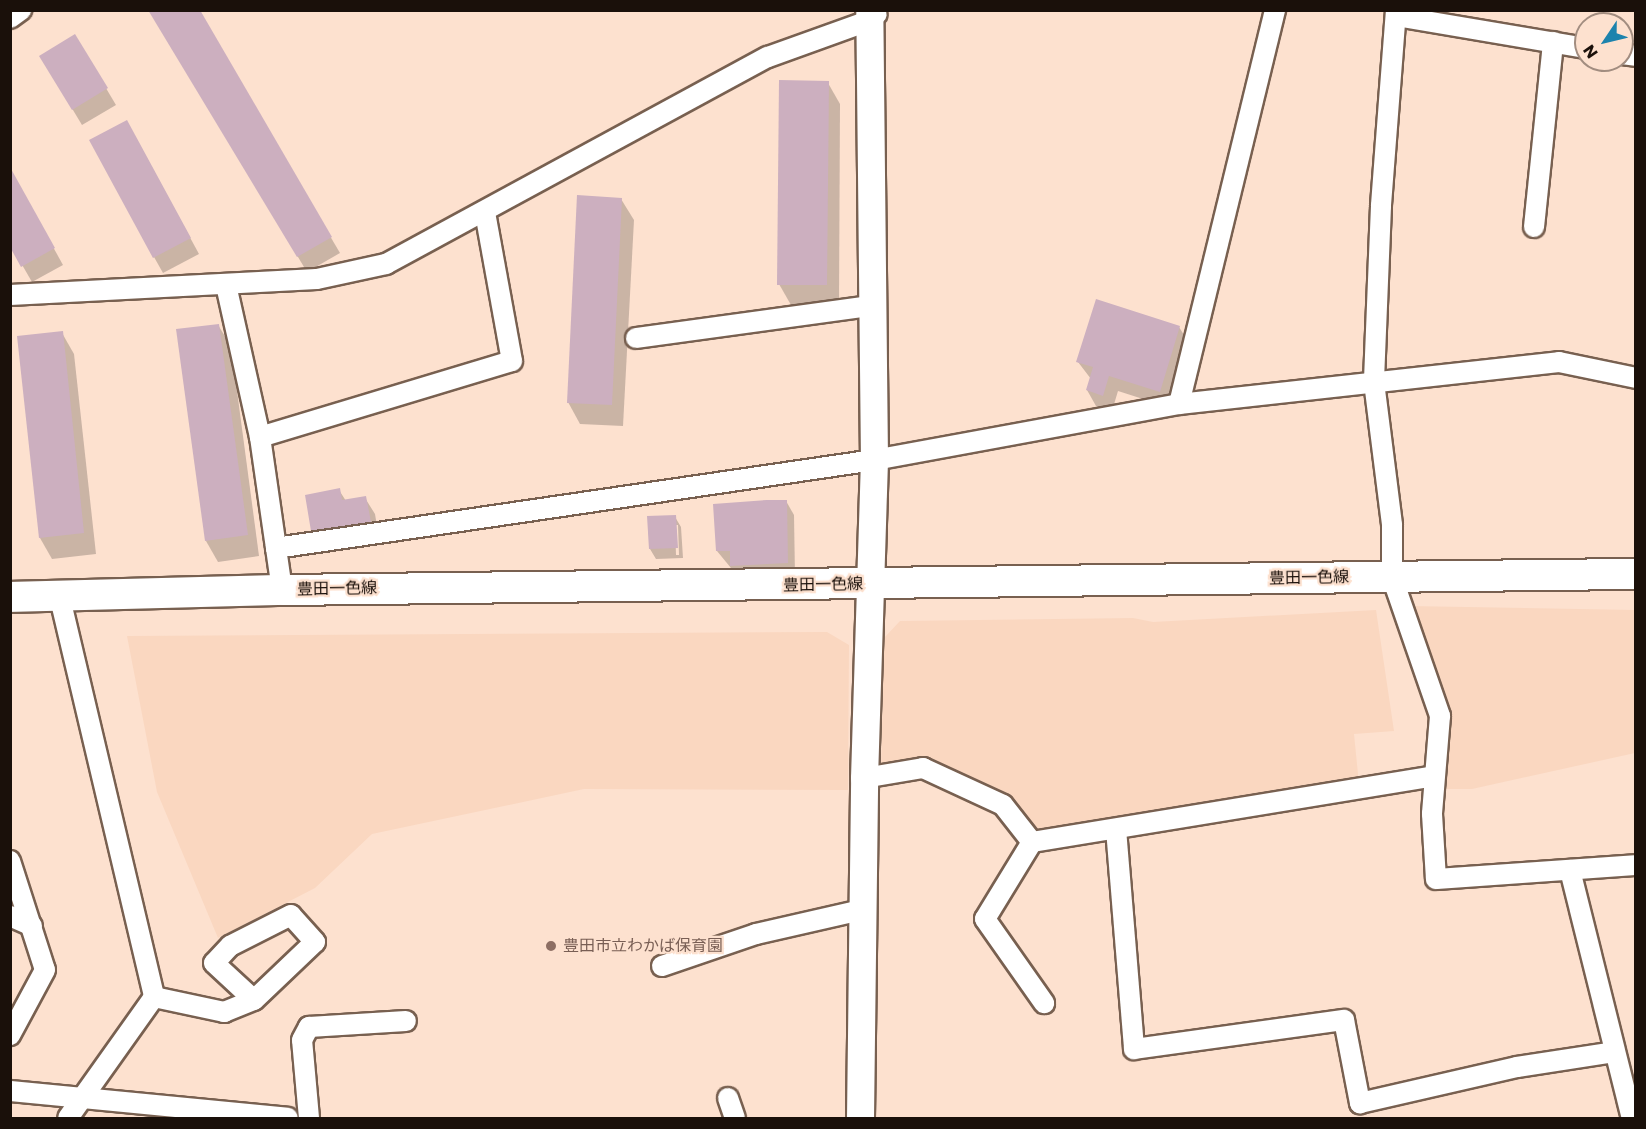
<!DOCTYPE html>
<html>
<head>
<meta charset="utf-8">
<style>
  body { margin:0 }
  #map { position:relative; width:1646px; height:1129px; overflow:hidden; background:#fde1cf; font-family:Poppins,"Noto Sans JP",sans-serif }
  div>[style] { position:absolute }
  .built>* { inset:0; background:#fad7c0 }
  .shadow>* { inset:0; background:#0003 }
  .building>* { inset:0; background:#ccafbf }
  .roads { filter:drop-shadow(2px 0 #786050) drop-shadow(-2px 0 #786050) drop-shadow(0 2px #786050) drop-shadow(0 -2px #786050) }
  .street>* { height:20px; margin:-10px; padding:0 10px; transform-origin:10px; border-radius:10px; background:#fff }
  .secondary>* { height:27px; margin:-13.5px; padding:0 13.5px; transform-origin:13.5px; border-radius:13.5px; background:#fff }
  .primary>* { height:30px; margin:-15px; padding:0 15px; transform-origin:15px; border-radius:15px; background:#fff }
  .dots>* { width:16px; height:16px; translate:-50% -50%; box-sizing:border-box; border:3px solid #fde1cf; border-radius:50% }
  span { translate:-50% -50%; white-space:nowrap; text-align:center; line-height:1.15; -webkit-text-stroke:4.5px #fde1cf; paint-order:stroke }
  .street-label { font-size:16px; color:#1a100a }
  .education-label { font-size:16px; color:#785e54 }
  .left { translate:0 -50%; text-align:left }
  .frame { position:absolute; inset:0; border:12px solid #1a100a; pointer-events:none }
  .north { position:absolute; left:1574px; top:12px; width:60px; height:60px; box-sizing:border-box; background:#fde1cf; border:2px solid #a28d80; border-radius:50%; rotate:235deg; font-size:16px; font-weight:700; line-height:24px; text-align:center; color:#1a100a }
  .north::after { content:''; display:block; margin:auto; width:21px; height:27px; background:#1d83ad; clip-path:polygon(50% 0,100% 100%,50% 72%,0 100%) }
</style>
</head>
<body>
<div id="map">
  <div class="built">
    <div style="clip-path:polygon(1408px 606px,1635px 610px,1635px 753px,1472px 789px,1445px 789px,1440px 716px)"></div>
    <div style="clip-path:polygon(1376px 610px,1394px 731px,1354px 734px,1359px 784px,1034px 832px,977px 789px,881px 769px,884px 638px,900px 621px,1133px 618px,1153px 622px)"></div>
    <div style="clip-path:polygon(827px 632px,849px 645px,848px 790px,584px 789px,372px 834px,315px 888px,218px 938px,157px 792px,127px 636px)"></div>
  </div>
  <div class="shadow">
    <div style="clip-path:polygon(150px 10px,197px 10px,340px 253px,307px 272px)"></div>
    <div style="clip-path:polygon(75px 36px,116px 105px,82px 125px,50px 72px)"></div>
    <div style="clip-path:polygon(828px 83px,840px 104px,839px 306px,791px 305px,779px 284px)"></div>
    <div style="clip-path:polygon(136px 138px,199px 254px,163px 273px,154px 257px)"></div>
    <div style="clip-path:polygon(10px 169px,63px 265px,32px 282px,10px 244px)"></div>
    <div style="clip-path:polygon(621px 199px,634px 220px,623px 426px,580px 424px,568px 402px)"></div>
    <div style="clip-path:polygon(218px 325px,231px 346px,259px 556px,218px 562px,206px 541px)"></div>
    <div style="clip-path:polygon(1179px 327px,1189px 343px,1168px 407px,1118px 391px,1112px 411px,1096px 406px,1087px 390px,1091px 379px,1078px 362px)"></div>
    <div style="clip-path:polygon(62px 333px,74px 354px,96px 554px,52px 559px,40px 538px)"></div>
    <div style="clip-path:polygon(339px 490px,346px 501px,365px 498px,375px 514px,379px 538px,322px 546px,313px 530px)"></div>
    <div style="clip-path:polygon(786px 501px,794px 515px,795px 577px,740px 579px,717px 551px)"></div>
    <div style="clip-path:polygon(evenodd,675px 517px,681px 527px,683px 558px,656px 559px,650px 549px,675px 517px,675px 525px,678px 525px,679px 555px,676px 555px,675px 525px)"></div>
  </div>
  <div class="building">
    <div style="clip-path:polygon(148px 10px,200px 10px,332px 237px,297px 257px)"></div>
    <div style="clip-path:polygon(75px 34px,108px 88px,72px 110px,39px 56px)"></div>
    <div style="clip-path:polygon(779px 80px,829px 81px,827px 285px,777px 285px)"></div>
    <div style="clip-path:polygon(127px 120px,191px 238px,153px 258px,89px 140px)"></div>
    <div style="clip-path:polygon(10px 167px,55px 248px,21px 267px,10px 247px)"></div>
    <div style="clip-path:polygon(577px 195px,622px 198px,612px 405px,567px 403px)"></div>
    <div style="clip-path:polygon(1096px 299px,1180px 326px,1160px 392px,1109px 376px,1103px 396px,1086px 390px,1093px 367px,1076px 362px)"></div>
    <div style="clip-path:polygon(219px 324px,248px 535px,205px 541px,176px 329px)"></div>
    <div style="clip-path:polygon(63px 331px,84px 533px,39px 538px,17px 336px)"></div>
    <div style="clip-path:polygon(340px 488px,342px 500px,366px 496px,371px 522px,311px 531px,305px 495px)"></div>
    <div style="clip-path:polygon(767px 500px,787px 500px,788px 563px,730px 566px,730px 551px,716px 551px,713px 504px)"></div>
    <div style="clip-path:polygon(676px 515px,678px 548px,649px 549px,647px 516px)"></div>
  </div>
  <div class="roads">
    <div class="street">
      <div style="left:1396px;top:10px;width:197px;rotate:94.4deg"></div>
      <div style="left:1381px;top:206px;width:176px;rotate:92.3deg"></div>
      <div style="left:1374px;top:382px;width:144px;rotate:82.8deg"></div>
      <div style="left:1392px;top:525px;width:52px;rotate:90deg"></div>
      <div style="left:1392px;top:577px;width:147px;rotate:70.9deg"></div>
      <div style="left:1440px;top:716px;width:98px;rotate:94.7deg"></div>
      <div style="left:1432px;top:814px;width:65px;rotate:86.5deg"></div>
      <div style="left:1436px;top:879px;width:200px;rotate:-4deg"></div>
      <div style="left:1396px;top:16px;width:193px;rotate:9.6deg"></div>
      <div style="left:10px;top:18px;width:14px;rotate:-36deg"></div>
      <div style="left:1622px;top:54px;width:14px;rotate:8deg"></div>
      <div style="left:1534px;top:227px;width:186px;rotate:-84.1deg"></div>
      <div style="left:226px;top:285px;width:156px;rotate:77.4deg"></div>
      <div style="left:260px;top:437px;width:155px;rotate:81.8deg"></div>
      <div style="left:10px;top:295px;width:307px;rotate:-3deg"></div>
      <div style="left:317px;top:279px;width:71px;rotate:-12.3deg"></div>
      <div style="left:386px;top:264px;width:434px;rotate:-28.5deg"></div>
      <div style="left:768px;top:57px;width:106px;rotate:-19.8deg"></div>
      <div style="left:868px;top:21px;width:11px;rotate:-38deg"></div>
      <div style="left:636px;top:338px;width:236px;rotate:-7.8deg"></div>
      <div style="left:1179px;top:404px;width:406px;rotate:-76.3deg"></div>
      <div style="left:260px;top:437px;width:263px;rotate:-16.8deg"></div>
      <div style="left:512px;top:361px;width:150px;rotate:-100.3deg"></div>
      <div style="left:276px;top:548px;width:604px;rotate:-8.37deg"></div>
      <div style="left:874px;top:460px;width:310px;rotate:-10.4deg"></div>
      <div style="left:1179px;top:404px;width:382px;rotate:-6.3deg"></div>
      <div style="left:1559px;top:362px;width:79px;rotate:11.7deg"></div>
      <div style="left:59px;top:594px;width:414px;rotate:76.7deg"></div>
      <div style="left:154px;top:997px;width:148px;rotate:125.4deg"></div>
      <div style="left:864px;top:778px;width:60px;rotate:-9.6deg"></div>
      <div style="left:923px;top:768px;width:88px;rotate:24.8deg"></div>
      <div style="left:1003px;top:805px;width:47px;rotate:51.9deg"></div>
      <div style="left:1032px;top:842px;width:90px;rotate:121.4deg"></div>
      <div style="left:985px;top:919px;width:103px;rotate:54.9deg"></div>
      <div style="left:1116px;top:829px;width:221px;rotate:85.3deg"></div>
      <div style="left:1134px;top:1049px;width:212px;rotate:-7.9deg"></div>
      <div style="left:1344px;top:1020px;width:85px;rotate:79.1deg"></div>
      <div style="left:1360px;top:1103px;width:161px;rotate:-12.9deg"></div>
      <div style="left:1517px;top:1067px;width:98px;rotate:-8.8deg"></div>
      <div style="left:1032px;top:842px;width:407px;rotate:-9.3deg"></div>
      <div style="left:10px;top:861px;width:114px;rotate:72.2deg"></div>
      <div style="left:45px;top:970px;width:74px;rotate:118.3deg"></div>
      <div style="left:1570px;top:870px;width:256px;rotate:76deg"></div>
      <div style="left:10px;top:916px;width:24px;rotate:24deg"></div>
      <div style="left:662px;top:966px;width:99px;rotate:-18.8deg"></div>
      <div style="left:756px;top:934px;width:109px;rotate:-12.8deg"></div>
      <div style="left:154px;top:997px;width:72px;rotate:12.1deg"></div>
      <div style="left:224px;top:1012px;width:32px;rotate:-22deg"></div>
      <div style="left:254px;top:1000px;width:84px;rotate:-43.6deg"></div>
      <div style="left:315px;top:942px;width:36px;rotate:-132deg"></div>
      <div style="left:291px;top:915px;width:68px;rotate:153.1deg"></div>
      <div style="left:230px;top:946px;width:23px;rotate:133deg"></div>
      <div style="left:214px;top:963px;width:54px;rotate:42.8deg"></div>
      <div style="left:10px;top:1091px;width:279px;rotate:5.5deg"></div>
      <div style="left:728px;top:1098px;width:21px;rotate:71deg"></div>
      <div style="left:309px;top:1118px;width:78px;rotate:-95.1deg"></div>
      <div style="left:302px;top:1040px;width:15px;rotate:-62deg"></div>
      <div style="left:309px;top:1027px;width:97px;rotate:-3.5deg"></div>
    </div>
    <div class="secondary">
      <div style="left:860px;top:1118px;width:340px;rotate:-89.3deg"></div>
      <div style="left:864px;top:778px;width:318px;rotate:-88.2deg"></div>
      <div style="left:874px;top:460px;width:450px;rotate:-90.6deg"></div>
    </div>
    <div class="primary">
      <div style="left:10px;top:597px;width:272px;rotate:-1.5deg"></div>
      <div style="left:282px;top:590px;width:1354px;rotate:-0.68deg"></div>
    </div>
  </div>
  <div class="dots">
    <div style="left:551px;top:946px;background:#8d6e63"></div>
  </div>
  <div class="street-label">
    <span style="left:1309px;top:578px;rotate:-1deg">豊田一色線</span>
    <span style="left:823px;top:585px;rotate:-1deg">豊田一色線</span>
    <span style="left:337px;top:589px;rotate:-1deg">豊田一色線</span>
  </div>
  <div class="education-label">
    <span class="left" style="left:563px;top:946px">豊田市立わかば保育園</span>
  </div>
  <div class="frame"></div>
  <div class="north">N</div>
</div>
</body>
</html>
